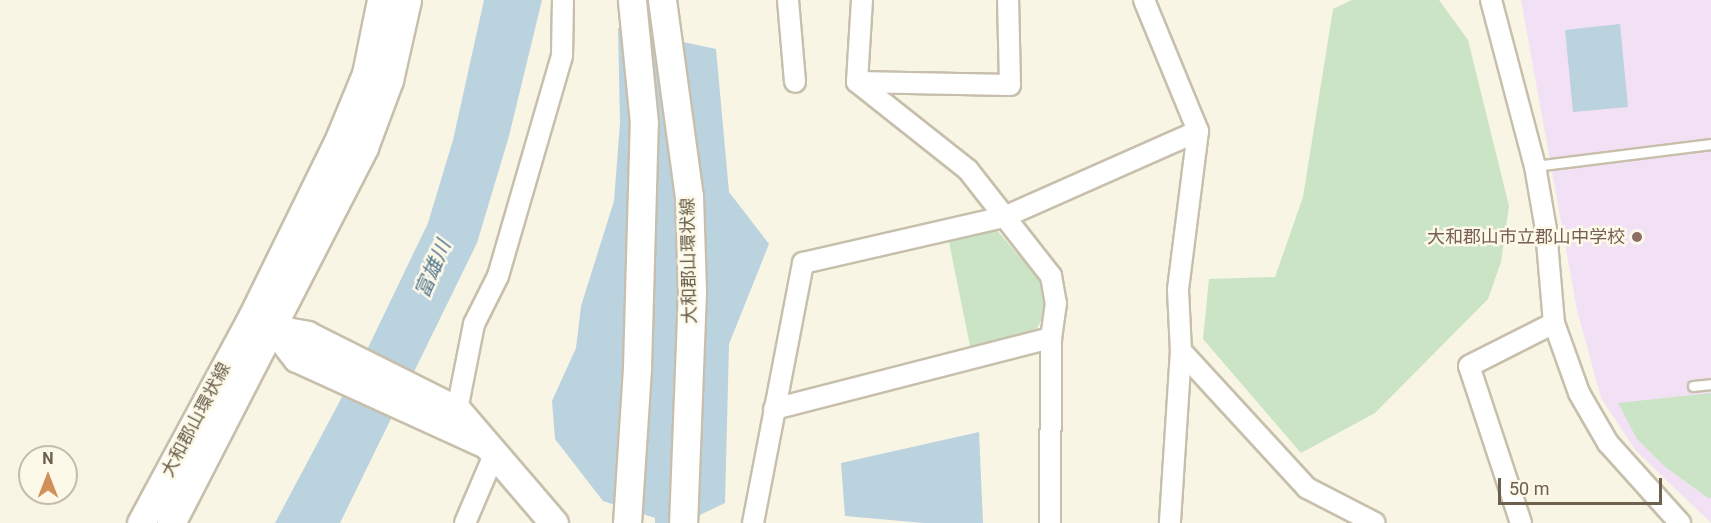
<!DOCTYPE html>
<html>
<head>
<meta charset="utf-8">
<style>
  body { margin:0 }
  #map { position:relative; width:1711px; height:523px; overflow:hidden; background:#f8f5e4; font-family:Roboto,"Noto Sans JP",sans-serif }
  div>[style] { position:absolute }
  .education>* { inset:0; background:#f2e1f5 }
  .green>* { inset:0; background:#cae4c5 }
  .water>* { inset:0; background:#bbd2df }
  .roads { filter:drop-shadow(2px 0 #c7bfac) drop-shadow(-2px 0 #c7bfac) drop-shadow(0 2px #c7bfac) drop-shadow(0 -2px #c7bfac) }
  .lane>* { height:9px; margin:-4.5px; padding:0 4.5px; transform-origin:4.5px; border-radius:4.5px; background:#fff }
  .street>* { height:20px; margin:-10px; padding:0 10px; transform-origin:10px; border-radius:10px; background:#fff }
  .secondary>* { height:27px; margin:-13.5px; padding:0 13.5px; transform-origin:13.5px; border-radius:13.5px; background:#fff }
  .dots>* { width:16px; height:16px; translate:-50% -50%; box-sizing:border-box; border:3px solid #fcf9e9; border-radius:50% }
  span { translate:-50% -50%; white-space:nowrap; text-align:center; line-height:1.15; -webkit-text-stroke:5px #fcf9e9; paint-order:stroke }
  .education-label { font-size:18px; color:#785e54 }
  .right { translate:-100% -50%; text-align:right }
  .street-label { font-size:18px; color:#6d604d }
  .water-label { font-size:20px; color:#52748b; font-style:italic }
  .north { position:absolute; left:18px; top:445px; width:60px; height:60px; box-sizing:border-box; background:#fcf9e9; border:2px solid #c3bcab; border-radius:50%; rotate:0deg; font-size:16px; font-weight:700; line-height:24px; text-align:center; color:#6d604d }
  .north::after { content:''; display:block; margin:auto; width:21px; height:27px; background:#d28f59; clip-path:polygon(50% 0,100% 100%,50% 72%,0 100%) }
  .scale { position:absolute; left:1498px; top:478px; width:164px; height:27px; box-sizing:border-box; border:3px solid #6d604d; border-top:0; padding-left:8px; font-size:18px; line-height:21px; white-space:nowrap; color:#6d604d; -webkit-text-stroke:4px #fcf9e9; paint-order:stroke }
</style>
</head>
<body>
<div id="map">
  <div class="education">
    <div style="clip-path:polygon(1521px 0,1711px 0,1711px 523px,1636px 451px,1601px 398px,1577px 310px)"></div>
  </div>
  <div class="green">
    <div style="clip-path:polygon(1352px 0,1439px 0,1468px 40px,1509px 206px,1501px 262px,1488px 299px,1375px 413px,1301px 453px,1203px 339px,1209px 279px,1275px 277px,1303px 197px,1333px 9px)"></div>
    <div style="clip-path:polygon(995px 228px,1048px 290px,1045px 313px,1033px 336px,971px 351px,949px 242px)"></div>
    <div style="clip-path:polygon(1711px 393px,1711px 498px,1708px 498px,1664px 466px,1637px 439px,1618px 403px)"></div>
  </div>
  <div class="water">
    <div style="clip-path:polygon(484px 0,542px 0,509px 136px,477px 243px,340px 523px,275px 523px,366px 352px,428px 223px,453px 140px)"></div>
    <div style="clip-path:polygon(1620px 24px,1628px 107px,1573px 112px,1565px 30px)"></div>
    <div style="clip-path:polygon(618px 28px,716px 49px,729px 192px,769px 244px,729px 344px,725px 503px,683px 523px,655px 523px,655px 518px,603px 501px,555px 439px,552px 401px,576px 348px,581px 306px,614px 201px,620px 123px)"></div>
    <div style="clip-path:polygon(979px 432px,983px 523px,924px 523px,845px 516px,841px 463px)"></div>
  </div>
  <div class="roads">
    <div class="lane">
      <div style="left:1535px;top:166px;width:177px;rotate:-7.1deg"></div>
      <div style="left:1693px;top:386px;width:18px;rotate:-6deg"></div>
    </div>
    <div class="street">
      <div style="left:788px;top:0;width:82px;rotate:85.1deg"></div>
      <div style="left:862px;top:0;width:82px;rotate:93.5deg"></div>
      <div style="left:857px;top:82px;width:142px;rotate:38.4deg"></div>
      <div style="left:968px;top:170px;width:135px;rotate:51.9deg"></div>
      <div style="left:1051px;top:276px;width:27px;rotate:80deg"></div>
      <div style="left:1056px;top:303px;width:35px;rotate:98deg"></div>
      <div style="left:1051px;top:338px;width:185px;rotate:90.3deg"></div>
      <div style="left:1144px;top:0;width:142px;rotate:67.6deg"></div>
      <div style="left:1198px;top:131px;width:160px;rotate:97.2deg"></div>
      <div style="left:1178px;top:290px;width:61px;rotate:87.2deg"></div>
      <div style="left:1181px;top:351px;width:172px;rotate:93.7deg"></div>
      <div style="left:1491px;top:0;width:172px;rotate:75.2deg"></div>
      <div style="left:1535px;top:166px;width:65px;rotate:80.2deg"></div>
      <div style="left:1546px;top:230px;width:93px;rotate:85.1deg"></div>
      <div style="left:1554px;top:323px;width:74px;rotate:70.3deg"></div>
      <div style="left:1579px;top:393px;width:58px;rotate:59.9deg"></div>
      <div style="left:1608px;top:443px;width:108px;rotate:48deg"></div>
      <div style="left:857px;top:82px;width:153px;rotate:1.1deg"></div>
      <div style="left:1010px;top:85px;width:85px;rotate:-91.3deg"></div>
      <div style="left:1181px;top:351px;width:186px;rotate:47.4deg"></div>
      <div style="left:1307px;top:488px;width:76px;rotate:27.2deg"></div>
      <div style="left:774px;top:409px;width:286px;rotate:-14.4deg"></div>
      <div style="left:457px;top:410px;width:88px;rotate:-78.8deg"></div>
      <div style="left:474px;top:324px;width:54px;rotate:-63.4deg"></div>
      <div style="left:498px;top:276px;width:229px;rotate:-73.8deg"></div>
      <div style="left:562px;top:56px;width:56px;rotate:-89deg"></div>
      <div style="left:465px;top:523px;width:74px;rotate:-66.9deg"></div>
      <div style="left:753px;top:523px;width:265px;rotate:-79.1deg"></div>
      <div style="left:803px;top:263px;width:206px;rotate:-12.9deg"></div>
      <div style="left:1004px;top:217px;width:212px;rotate:-23.9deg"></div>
      <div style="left:1521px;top:523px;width:165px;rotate:-108.3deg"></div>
      <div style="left:1469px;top:366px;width:95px;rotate:-26.8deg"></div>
    </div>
    <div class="secondary">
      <div style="left:662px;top:0;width:198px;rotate:82.2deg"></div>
      <div style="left:689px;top:196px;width:95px;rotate:88.2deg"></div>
      <div style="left:692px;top:291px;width:232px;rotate:92.2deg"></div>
      <div style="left:259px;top:320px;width:17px;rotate:31deg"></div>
      <div style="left:274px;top:329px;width:34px;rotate:10deg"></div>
      <div style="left:307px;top:335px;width:168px;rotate:26.6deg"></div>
      <div style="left:457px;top:410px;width:149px;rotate:49.4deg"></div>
      <div style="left:274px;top:329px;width:37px;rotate:52deg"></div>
      <div style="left:297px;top:358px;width:202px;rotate:24.5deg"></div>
      <div style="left:141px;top:523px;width:234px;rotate:-61.7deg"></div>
      <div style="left:252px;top:317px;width:200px;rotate:-63.9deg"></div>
      <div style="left:340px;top:137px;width:68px;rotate:-67.6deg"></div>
      <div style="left:366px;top:74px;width:76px;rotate:-78.5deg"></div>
      <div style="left:171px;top:523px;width:423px;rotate:-62.8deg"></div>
      <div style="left:364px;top:147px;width:72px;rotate:-69.5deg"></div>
      <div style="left:389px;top:80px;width:82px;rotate:-77.3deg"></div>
      <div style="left:627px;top:523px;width:156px;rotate:-86.3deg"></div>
      <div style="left:637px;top:367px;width:244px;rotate:-88.4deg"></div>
      <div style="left:644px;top:123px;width:124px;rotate:-95.6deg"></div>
    </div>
  </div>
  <div class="dots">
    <div style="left:1637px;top:237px;background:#8d6e63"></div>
  </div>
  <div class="education-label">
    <span class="right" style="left:1625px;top:237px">大和郡山市立郡山中学校</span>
  </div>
  <div class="street-label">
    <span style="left:689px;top:261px;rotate:-91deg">大和郡山環状線</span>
    <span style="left:196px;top:420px;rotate:-62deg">大和郡山環状線</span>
  </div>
  <div class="water-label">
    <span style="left:433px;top:269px;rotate:-67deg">富雄川</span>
  </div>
  <div class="north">N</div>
  <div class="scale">50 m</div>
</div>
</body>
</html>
